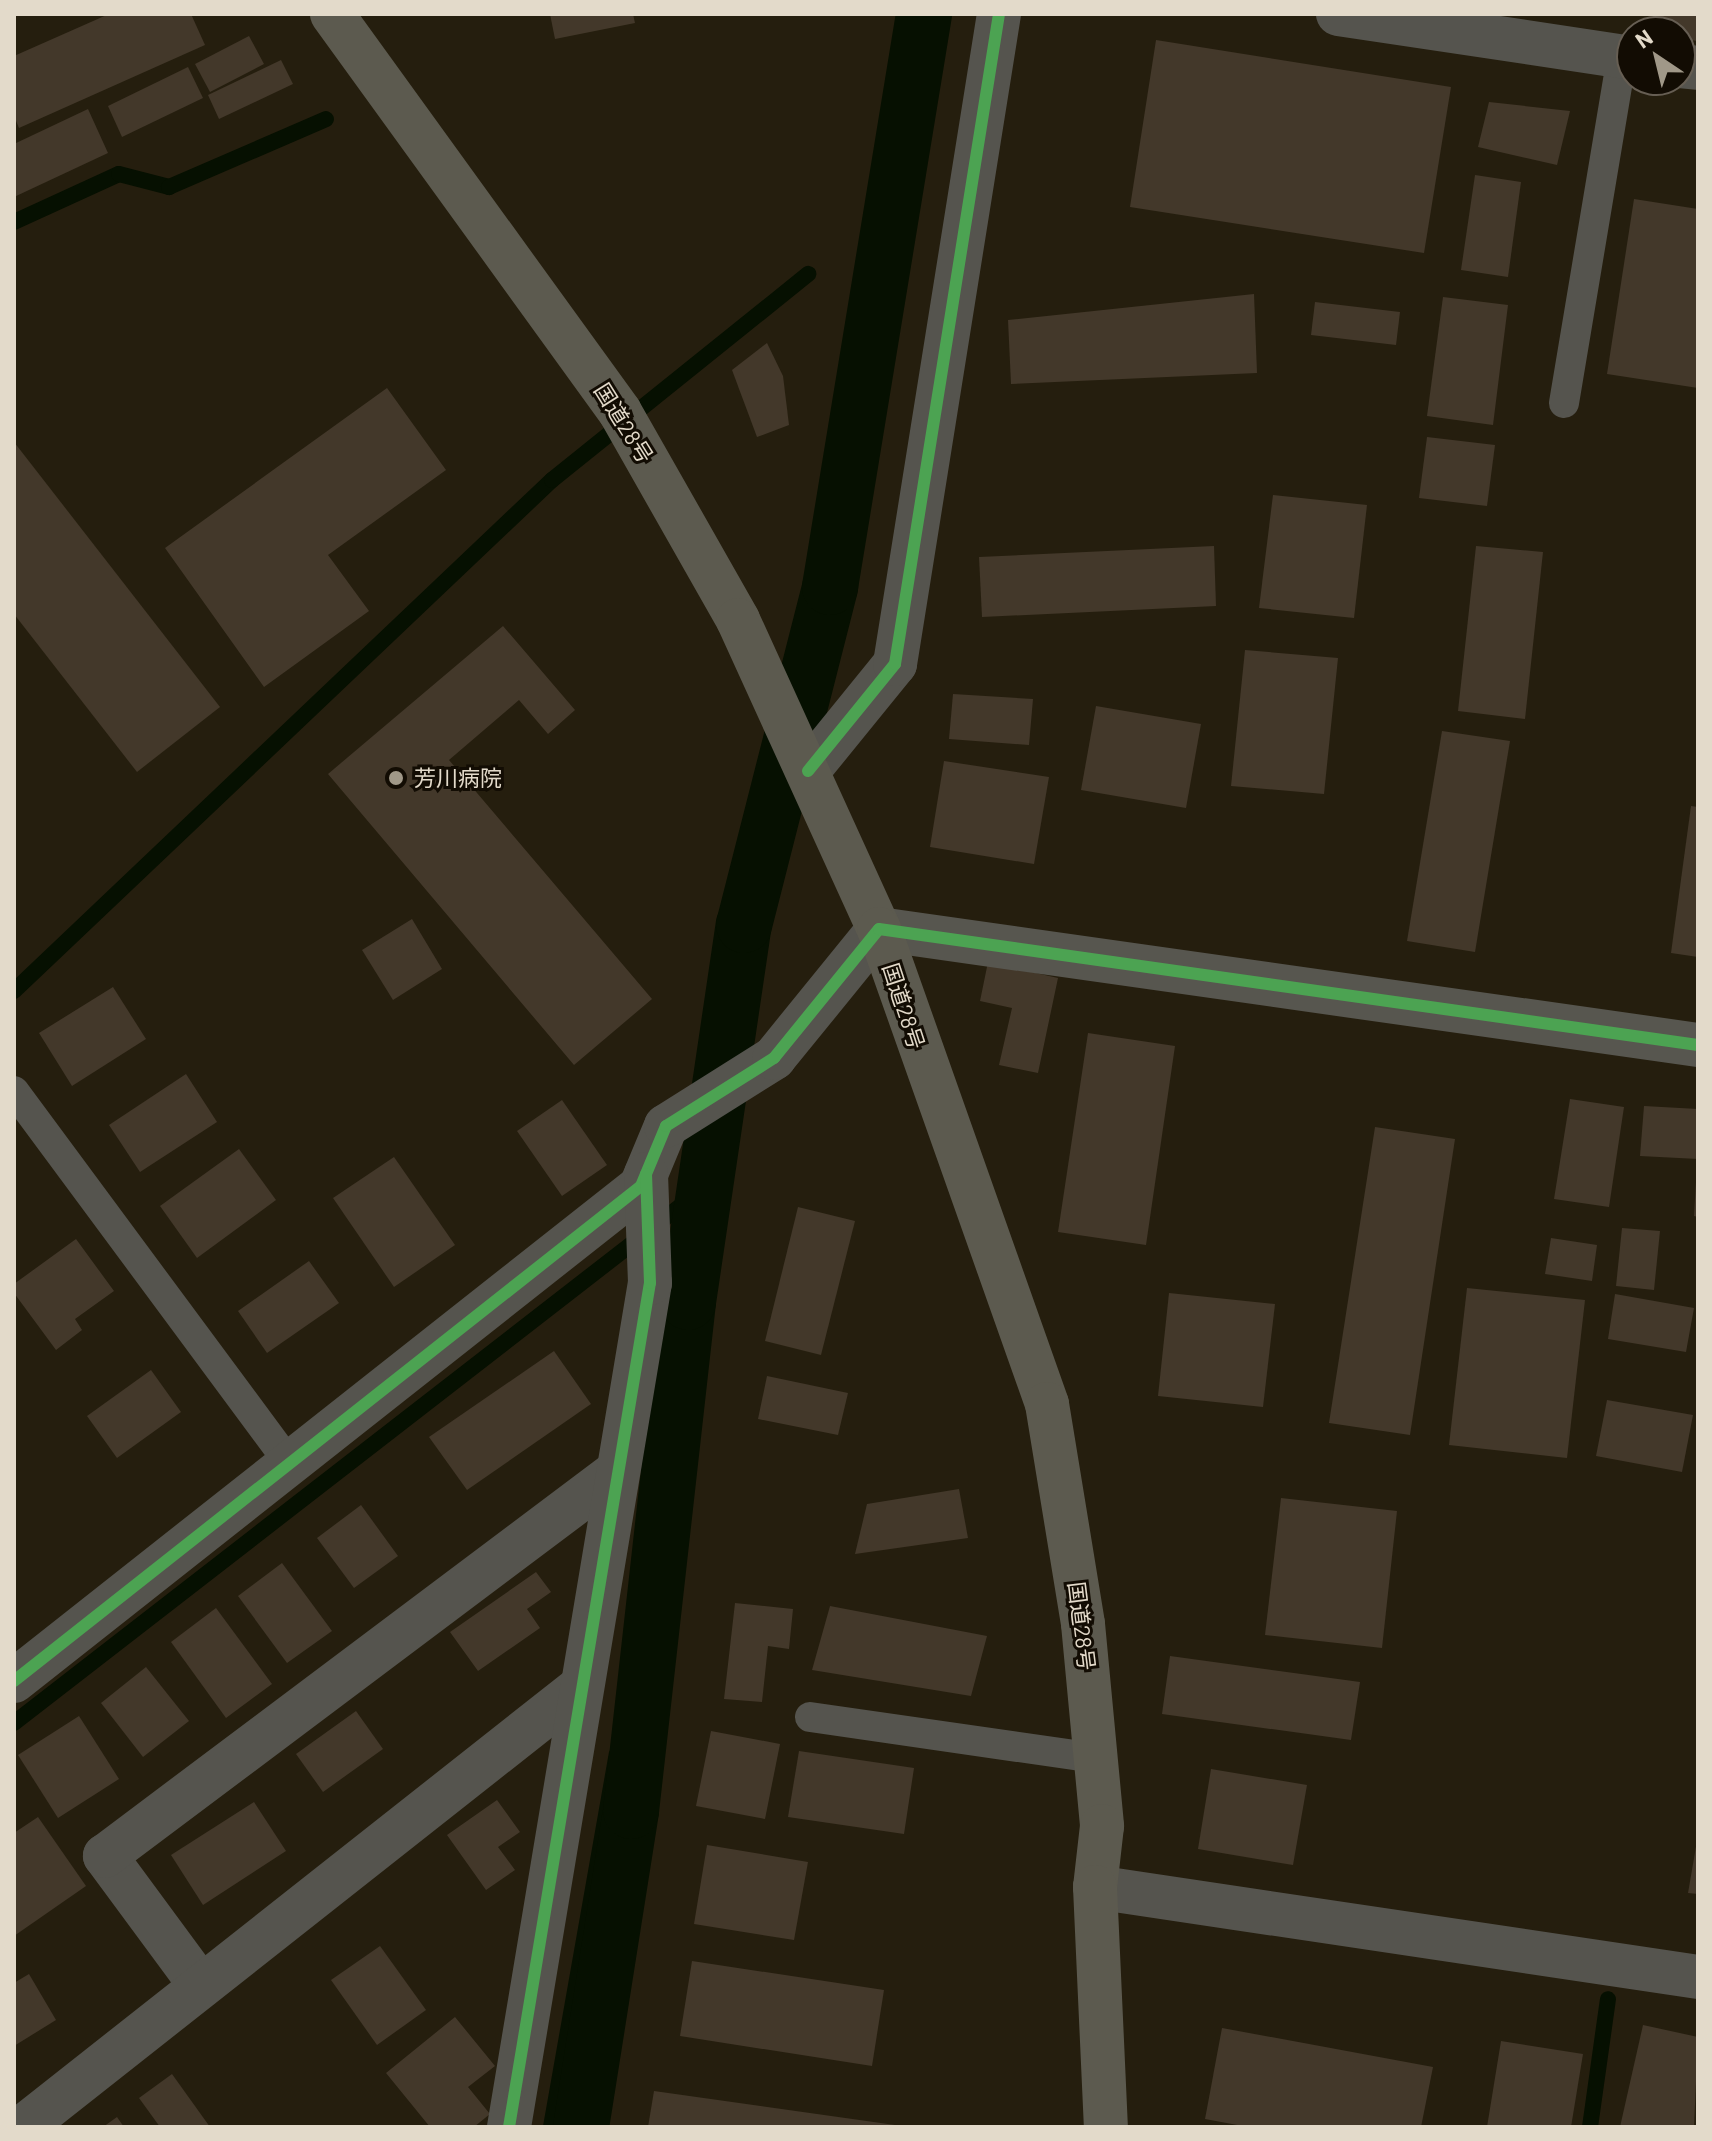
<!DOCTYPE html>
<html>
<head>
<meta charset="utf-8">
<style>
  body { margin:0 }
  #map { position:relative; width:1712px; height:2141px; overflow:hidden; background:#251e0e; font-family:Barlow,"Noto Sans JP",sans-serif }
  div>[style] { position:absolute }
  .stream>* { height:16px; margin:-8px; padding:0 8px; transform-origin:8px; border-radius:8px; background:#061001 }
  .canal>* { height:56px; margin:-28px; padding:0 28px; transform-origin:28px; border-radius:28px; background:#061001 }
  .building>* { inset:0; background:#43382a }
  .lane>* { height:30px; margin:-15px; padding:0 15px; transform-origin:15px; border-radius:15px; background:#55544e }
  .street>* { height:44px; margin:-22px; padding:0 22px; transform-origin:22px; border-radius:22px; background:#55544e }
  .secondary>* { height:44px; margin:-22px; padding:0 22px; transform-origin:22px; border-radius:22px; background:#57564f }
  .highway>* { height:44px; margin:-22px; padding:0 22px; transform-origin:22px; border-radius:22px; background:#5c5a4f }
  .cycleway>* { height:12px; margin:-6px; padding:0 6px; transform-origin:6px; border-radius:6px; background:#4ca352 }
  .dots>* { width:22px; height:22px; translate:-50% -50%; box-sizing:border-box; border:4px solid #120c03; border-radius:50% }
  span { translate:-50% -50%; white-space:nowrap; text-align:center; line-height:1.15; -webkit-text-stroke:6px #120c03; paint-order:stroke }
  .street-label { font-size:22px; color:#e3daca }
  .poi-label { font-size:22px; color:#e3daca }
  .left { translate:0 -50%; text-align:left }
  .frame { position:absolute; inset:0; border:16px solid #e3daca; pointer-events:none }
  .north { position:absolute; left:1616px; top:16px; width:80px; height:80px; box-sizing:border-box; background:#120c03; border:2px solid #665e53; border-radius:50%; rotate:325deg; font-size:22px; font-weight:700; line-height:32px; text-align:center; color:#e3daca }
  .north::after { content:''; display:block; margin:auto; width:28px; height:36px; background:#a09888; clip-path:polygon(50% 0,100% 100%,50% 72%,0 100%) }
</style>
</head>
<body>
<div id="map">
  <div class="stream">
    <div style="left:14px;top:222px;width:115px;rotate:-24.6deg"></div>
    <div style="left:119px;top:174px;width:52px;rotate:14.6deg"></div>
    <div style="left:169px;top:187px;width:171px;rotate:-23.4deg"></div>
    <div style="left:14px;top:991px;width:742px;rotate:-43.53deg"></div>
    <div style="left:552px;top:480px;width:329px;rotate:-38.8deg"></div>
    <div style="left:14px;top:1723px;width:875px;rotate:-37.8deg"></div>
    <div style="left:551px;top:2127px;width:379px;rotate:-80deg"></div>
    <div style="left:1590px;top:2127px;width:129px;rotate:-82deg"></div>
  </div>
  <div class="canal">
    <div style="left:581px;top:2127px;width:320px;rotate:-81deg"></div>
    <div style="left:631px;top:1811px;width:512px;rotate:-83.61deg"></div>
    <div style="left:688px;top:1302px;width:381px;rotate:-81.6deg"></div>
    <div style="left:744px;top:925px;width:349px;rotate:-75.7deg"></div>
    <div style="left:830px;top:587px;width:581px;rotate:-80.68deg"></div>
  </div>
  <div class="building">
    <div style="clip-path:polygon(109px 14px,191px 14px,205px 45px,19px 128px,14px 116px,14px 56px)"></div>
    <div style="clip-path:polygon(550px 14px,633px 14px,635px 23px,555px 39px)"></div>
    <div style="clip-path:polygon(1653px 14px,1698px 14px,1698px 41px,1680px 39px,1680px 32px,1651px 32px)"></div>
    <div style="clip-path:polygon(249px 36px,264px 64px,210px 92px,195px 64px)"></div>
    <div style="clip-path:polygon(1156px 40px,1451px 87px,1424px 253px,1130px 207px)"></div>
    <div style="clip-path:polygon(281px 60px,293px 84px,219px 119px,208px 95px)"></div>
    <div style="clip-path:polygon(188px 67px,203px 98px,122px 137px,108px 106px)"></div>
    <div style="clip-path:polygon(1489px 102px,1570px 111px,1557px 165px,1478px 147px)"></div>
    <div style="clip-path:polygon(88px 109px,108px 153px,14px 197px,14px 144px)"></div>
    <div style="clip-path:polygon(1475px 175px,1521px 182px,1508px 277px,1461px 270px)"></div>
    <div style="clip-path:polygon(1634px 199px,1698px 209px,1698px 388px,1607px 374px)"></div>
    <div style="clip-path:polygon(1254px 294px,1257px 373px,1011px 384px,1008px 320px)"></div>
    <div style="clip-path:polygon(1443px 297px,1508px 305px,1493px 425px,1427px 416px)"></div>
    <div style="clip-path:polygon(1315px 302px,1400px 312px,1396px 345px,1311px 335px)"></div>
    <div style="clip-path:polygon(767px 343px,783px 376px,789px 425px,757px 437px,732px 370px)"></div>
    <div style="clip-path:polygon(387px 388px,446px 470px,328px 555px,369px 611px,264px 687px,165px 548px)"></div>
    <div style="clip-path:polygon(1427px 437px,1495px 445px,1487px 506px,1419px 498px)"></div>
    <div style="clip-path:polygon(14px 442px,220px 707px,137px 772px,14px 614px)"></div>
    <div style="clip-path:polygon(1273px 495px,1367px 505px,1354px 618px,1259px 608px)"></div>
    <div style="clip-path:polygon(1214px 546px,1216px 606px,982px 617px,979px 557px)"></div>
    <div style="clip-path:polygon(1476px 546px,1543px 552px,1525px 719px,1458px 711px)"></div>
    <div style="clip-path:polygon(503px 626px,575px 710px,548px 734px,519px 700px,449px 760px,652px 999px,574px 1065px,328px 774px)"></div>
    <div style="clip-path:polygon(1245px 650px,1338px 658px,1324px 794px,1231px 786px)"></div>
    <div style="clip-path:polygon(953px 694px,1033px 699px,1029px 745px,949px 739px)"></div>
    <div style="clip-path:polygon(1096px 706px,1201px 724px,1186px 808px,1081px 790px)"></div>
    <div style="clip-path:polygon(1442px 731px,1510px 741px,1475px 952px,1407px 941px)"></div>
    <div style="clip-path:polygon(944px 761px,1049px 777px,1034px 864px,930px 847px)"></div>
    <div style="clip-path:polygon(1691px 806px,1698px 807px,1698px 957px,1671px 953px)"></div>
    <div style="clip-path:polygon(412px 919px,442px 969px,393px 1000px,362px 950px)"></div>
    <div style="clip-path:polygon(988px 962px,1058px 978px,1038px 1073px,999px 1065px,1012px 1008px,980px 1001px)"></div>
    <div style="clip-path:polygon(113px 987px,146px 1039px,72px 1086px,39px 1033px)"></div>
    <div style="clip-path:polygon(1088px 1033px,1175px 1046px,1146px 1245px,1058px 1232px)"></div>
    <div style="clip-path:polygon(186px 1074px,217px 1122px,140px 1172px,109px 1125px)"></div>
    <div style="clip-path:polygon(1570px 1099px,1624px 1107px,1609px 1207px,1554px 1199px)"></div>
    <div style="clip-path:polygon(562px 1100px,607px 1165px,562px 1196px,517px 1131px)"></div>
    <div style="clip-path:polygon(1644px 1106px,1698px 1109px,1698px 1159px,1640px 1156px)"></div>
    <div style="clip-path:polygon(1375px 1127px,1455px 1139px,1410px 1435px,1329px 1423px)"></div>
    <div style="clip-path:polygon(239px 1149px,276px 1200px,197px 1258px,160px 1206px)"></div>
    <div style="clip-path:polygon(394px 1157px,455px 1245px,394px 1287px,333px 1198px)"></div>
    <div style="clip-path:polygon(1696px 1182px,1698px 1182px,1698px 1217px,1694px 1216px)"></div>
    <div style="clip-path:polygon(798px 1207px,855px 1221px,821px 1355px,765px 1341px)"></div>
    <div style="clip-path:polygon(1622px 1228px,1660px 1231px,1654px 1290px,1616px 1286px)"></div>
    <div style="clip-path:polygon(1551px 1238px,1597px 1245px,1592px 1281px,1545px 1274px)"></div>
    <div style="clip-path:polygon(76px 1239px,114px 1291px,75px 1319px,82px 1330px,56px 1350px,14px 1293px,14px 1284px)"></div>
    <div style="clip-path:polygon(309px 1261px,339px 1303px,267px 1353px,238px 1311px)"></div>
    <div style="clip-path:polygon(1467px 1288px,1585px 1300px,1567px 1458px,1449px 1445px)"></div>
    <div style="clip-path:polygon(1169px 1293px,1275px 1304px,1263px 1407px,1158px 1396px)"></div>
    <div style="clip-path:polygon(1615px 1294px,1694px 1308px,1686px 1352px,1608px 1339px)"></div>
    <div style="clip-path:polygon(554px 1351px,591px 1404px,467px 1490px,429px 1437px)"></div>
    <div style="clip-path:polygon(151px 1370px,181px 1412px,117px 1458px,87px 1416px)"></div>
    <div style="clip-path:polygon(767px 1376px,848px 1393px,838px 1435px,758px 1419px)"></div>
    <div style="clip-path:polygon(1607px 1400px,1693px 1415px,1682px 1472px,1596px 1456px)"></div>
    <div style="clip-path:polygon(959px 1489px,968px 1538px,855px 1554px,867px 1504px)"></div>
    <div style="clip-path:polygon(1281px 1498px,1397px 1511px,1382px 1648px,1265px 1635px)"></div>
    <div style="clip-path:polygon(361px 1505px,398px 1556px,354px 1588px,317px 1538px)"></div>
    <div style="clip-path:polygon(282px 1563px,332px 1631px,287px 1663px,238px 1596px)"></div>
    <div style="clip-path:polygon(536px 1572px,551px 1592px,527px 1609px,540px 1628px,478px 1671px,450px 1632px)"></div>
    <div style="clip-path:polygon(735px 1603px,793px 1609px,789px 1649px,768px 1646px,762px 1702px,724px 1699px)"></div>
    <div style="clip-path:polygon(830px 1606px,987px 1636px,971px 1696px,812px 1670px)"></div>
    <div style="clip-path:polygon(216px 1608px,272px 1684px,226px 1718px,171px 1642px)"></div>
    <div style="clip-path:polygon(1170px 1656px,1360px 1682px,1351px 1740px,1162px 1714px)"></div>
    <div style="clip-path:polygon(146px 1667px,189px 1721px,143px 1757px,101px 1703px)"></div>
    <div style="clip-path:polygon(356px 1711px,383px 1749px,323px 1792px,296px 1754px)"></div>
    <div style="clip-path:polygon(79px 1716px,119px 1779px,58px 1818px,18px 1755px)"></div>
    <div style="clip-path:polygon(711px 1731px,780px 1744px,765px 1819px,696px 1806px)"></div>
    <div style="clip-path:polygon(799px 1751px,914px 1768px,904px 1834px,788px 1817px)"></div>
    <div style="clip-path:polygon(1211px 1769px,1307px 1785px,1293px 1865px,1198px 1849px)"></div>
    <div style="clip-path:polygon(497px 1800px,520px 1832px,498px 1847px,515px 1870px,486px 1890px,447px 1835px)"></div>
    <div style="clip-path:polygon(254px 1802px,286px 1851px,203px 1905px,171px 1855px)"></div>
    <div style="clip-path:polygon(38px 1817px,86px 1886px,14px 1936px,14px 1833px)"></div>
    <div style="clip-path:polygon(1698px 1835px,1698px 1894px,1688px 1893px)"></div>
    <div style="clip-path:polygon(707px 1845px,808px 1862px,794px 1940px,694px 1924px)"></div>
    <div style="clip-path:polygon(380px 1946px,426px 2010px,377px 2045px,331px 1980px)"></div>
    <div style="clip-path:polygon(692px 1961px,884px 1990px,872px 2066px,680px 2036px)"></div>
    <div style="clip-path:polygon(29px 1974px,56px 2020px,14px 2046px,14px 1983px)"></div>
    <div style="clip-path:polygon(455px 2017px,495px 2066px,468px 2087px,490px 2114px,474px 2127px,430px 2127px,386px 2073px)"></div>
    <div style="clip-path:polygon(1643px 2025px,1698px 2037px,1694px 2127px,1620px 2127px)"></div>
    <div style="clip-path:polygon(1222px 2028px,1433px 2067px,1421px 2127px,1248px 2127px,1205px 2119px)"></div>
    <div style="clip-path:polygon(1501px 2041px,1583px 2054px,1571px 2127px,1487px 2127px)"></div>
    <div style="clip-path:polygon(172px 2074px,210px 2127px,160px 2127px,139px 2098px)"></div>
    <div style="clip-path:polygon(654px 2091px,895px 2125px,895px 2127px,648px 2127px)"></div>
    <div style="clip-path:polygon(117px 2117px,124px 2127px,103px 2127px)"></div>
  </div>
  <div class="lane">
    <div style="left:1564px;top:403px;width:351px;rotate:-80.5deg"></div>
    <div style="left:14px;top:1091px;width:462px;rotate:53.5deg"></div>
    <div style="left:810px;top:1717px;width:289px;rotate:8.2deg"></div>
  </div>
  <div class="street">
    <div style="left:1338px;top:14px;width:297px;rotate:8.5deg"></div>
    <div style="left:1680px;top:66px;width:18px;rotate:6deg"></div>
    <div style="left:808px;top:771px;width:138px;rotate:-50.9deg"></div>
    <div style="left:895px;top:664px;width:658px;rotate:-80.91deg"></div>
    <div style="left:14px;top:1681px;width:799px;rotate:-38.29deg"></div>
    <div style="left:641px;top:1186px;width:65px;rotate:-67.4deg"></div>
    <div style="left:666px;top:1126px;width:128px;rotate:-32.2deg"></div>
    <div style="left:774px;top:1058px;width:166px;rotate:-50.9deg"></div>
    <div style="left:1095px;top:1887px;width:610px;rotate:8.49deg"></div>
    <div style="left:201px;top:1986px;width:162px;rotate:-126.4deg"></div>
    <div style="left:105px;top:1856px;width:641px;rotate:-36.89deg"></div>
    <div style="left:23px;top:2127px;width:712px;rotate:-38.27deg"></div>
    <div style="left:509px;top:2127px;width:856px;rotate:-80.52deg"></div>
    <div style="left:650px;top:1283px;width:109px;rotate:-92.1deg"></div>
  </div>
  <div class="secondary">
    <div style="left:879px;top:929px;width:827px;rotate:8.06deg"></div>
  </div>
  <div class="highway">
    <div style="left:332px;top:14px;width:491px;rotate:54.1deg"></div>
    <div style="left:620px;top:412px;width:239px;rotate:60.4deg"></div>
    <div style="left:738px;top:620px;width:340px;rotate:65.5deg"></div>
    <div style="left:879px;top:929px;width:504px;rotate:70.52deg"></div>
    <div style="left:1047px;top:1404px;width:223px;rotate:80.7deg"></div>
    <div style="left:1083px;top:1624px;width:203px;rotate:84.6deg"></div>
    <div style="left:1102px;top:1826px;width:61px;rotate:96.5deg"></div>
    <div style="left:1095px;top:1887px;width:240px;rotate:87.4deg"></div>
  </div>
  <div class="cycleway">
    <div style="left:808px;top:771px;width:138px;rotate:-50.9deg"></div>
    <div style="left:895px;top:664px;width:658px;rotate:-80.91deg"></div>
    <div style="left:14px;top:1681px;width:799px;rotate:-38.29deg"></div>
    <div style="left:641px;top:1186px;width:65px;rotate:-67.4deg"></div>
    <div style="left:666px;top:1126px;width:128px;rotate:-32.2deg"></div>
    <div style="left:774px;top:1058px;width:166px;rotate:-50.9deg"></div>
    <div style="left:879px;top:929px;width:827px;rotate:8.06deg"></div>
    <div style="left:509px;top:2127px;width:856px;rotate:-80.52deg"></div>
    <div style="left:650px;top:1283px;width:109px;rotate:-92.1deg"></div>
  </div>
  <div class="dots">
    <div style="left:396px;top:778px;background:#a09888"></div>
  </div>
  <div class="street-label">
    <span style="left:624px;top:423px;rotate:58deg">国道28号</span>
    <span style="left:904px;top:1006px;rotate:72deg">国道28号</span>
    <span style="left:1082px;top:1626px;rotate:83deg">国道28号</span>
  </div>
  <div class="poi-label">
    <span class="left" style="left:414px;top:778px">芳川病院</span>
  </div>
  <div class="frame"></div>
  <div class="north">N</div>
</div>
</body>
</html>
